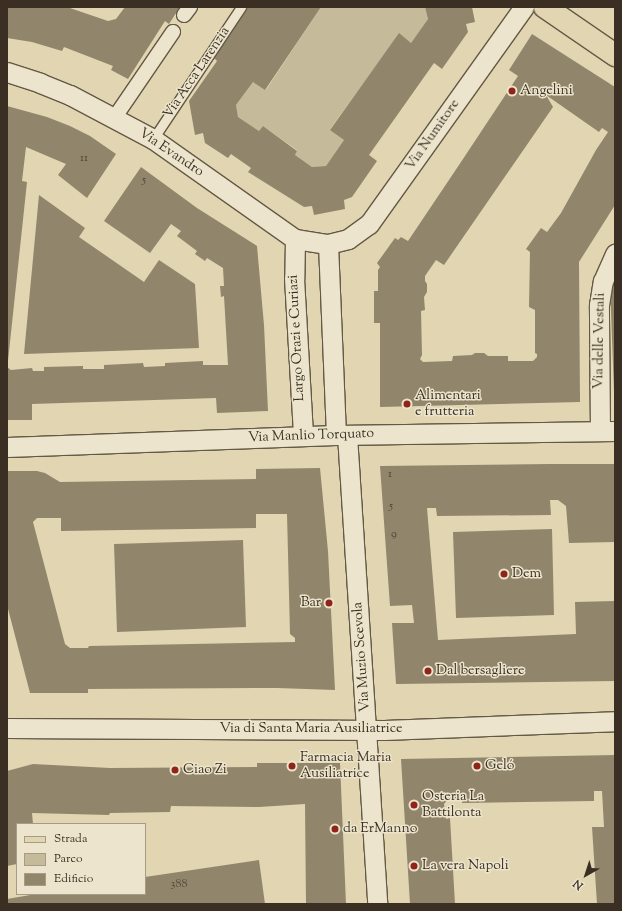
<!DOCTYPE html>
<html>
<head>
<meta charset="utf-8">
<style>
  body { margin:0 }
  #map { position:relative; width:622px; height:911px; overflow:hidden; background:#e1d6b1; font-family:"Sorts Mill Goudy",serif }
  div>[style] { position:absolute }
  .green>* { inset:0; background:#c5ba99 }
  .building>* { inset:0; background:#91866c }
  .roads { filter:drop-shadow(1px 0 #645946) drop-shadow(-1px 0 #645946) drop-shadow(0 1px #645946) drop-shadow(0 -1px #645946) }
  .service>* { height:9px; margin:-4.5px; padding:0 4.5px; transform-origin:4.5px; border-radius:4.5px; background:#ece4cc }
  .pedestrian>* { height:14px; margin:-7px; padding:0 7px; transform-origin:7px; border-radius:7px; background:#ece4cc }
  .minor>* { height:19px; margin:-9.5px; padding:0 9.5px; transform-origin:9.5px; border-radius:9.5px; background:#ece4cc }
  .primary>* { height:22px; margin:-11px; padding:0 11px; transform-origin:11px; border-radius:11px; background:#e1d6b1 }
  .dots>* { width:11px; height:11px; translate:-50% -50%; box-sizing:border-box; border:2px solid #ece4cc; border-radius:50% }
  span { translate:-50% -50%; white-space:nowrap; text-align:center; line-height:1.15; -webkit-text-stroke:3px #ece4cc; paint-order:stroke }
  .number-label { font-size:12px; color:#504534 }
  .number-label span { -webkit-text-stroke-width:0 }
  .street-label { font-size:14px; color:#3a2f22 }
  .poi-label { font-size:14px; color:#3a2f22 }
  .left { translate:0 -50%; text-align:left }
  .right { translate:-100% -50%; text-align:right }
  .frame { position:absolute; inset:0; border:8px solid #3a2f22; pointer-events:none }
  .legend { position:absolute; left:16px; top:823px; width:130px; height:72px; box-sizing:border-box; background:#ece4cc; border:1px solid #a59c88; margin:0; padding:5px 7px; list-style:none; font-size:12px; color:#3a2f22 }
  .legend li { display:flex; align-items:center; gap:8px; height:20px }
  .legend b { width:20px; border:1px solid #a59c88 }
  .north { position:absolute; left:566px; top:855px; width:40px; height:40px; -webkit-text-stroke:3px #ece4cc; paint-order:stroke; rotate:219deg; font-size:11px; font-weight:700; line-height:16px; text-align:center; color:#3a2f22 }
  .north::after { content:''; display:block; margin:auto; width:14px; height:18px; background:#3a2f22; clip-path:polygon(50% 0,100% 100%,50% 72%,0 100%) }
</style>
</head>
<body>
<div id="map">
  <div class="green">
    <div style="clip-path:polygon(321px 7px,425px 7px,428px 19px,411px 43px,399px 34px,330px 129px,344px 140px,326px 166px,312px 167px,295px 155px,297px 150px,263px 126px,259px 131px,238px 117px,236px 105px,253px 82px,266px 90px)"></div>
  </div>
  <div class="building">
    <div style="clip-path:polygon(7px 7px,67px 7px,108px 21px,116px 19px,125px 7px,180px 7px,169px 24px,165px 21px,128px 79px,111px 70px,113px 66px,64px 47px,62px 51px,32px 42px,7px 38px)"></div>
    <div style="clip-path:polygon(248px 7px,321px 7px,265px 90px,253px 82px,236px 105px,238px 117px,259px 131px,263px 126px,297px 151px,295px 155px,312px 167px,326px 166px,344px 140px,330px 130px,399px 33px,411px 43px,428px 19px,425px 7px,472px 7px,475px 22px,466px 24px,468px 32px,442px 69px,434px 63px,369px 155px,377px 161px,352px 197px,344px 200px,345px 209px,314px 215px,312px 206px,304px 207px,248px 172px,251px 168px,231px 154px,228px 158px,205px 143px,203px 133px,195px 135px,189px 101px,217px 61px,213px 57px)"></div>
    <div style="clip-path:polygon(evenodd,532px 34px,615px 87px,615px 205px,579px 262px,580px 402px,380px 407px,380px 323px,374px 323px,374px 291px,378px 291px,378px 270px,380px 267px,377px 263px,395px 238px,398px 240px,401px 237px,408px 241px,459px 165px,518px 76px,509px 70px,532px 34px,546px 95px,599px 132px,602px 128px,608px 132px,596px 150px,561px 213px,547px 232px,541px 228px,526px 249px,530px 252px,529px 307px,535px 310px,535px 353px,537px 354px,537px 357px,533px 361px,508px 361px,508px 356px,488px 356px,484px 353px,475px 353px,472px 355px,453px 356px,452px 361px,423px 362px,420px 359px,422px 355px,421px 311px,425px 310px,424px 297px,427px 292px,427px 284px,425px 281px,425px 276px,436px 260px,444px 265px,553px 107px,546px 95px)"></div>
    <div style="clip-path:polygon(7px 106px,47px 117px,70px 126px,90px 136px,116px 154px,87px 198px,58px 175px,66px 164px,26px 147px,22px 181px,27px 182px,8px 361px)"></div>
    <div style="clip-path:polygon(141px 167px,197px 208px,257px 246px,264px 325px,268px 411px,217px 413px,216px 398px,32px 404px,32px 420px,7px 420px,7px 367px,11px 370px,32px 368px,33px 371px,44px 371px,44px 367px,83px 366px,83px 369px,104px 369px,104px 365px,143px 363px,144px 367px,165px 366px,165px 363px,203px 361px,203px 365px,228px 365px,224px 296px,221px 297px,220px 286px,224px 286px,223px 268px,207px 258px,205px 261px,195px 254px,197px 251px,177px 236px,181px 231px,171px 224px,150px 253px,104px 221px)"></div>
    <div style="clip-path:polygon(39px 195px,85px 228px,79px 237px,144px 282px,159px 260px,195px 284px,199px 348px,24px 354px)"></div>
    <div style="clip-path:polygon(615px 277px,615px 392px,614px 392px,610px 285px)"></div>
    <div style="clip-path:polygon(550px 464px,614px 464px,615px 542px,569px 543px,566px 506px,558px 500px,550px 500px,551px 515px,437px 516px,436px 508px,427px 508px,438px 640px,576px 634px,575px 602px,615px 601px,615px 681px,396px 684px,392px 623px,414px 623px,412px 605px,390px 606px,380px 466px)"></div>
    <div style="clip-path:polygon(evenodd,320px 468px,328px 551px,335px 690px,277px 688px,88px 689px,88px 693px,30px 693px,7px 605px,7px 471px,37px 471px,45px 473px,60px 482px,256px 479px,256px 469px,320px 468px,256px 514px,287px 514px,290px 634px,295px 638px,295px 642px,89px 646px,88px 648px,70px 648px,65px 644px,33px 522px,37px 518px,61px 518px,61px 531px,256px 528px,256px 514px)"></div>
    <div style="clip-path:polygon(552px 529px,554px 615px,456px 618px,453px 532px)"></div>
    <div style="clip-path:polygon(243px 540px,246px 627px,117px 632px,114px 544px)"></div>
    <div style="clip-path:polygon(615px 755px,615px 904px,597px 904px,592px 827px,604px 827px,602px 791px,594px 791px,594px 801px,462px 803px,462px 798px,448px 799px,444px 804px,446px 819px,450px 818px,455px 904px,410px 904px,401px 759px)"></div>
    <div style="clip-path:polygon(257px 763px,340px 763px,346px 904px,306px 904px,305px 804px,259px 807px,171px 806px,170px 812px,110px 813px,109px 815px,32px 813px,33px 824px,17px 824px,17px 864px,7px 866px,7px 771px,33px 764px,110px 768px,257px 767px)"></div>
    <div style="clip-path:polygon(259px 860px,265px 904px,7px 904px,7px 899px,36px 894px,145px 894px,145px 877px)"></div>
  </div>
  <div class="roads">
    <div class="service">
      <div style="left:153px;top:139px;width:159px;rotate:-56.3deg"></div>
    </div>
    <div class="pedestrian">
      <div style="left:184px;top:15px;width:10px;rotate:-53deg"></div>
      <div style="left:115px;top:117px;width:103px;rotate:-55.7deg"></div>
    </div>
    <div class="minor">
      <div style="left:7px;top:72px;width:35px;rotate:18deg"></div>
      <div style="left:40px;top:83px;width:32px;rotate:22deg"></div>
      <div style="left:70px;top:95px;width:94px;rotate:27.9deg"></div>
      <div style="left:153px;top:139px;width:174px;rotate:35.2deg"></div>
      <div style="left:295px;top:239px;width:33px;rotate:9deg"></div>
      <div style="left:328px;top:244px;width:21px;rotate:-14deg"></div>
      <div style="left:348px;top:239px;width:26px;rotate:-36deg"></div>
      <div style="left:369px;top:224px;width:267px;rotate:-54.5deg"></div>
      <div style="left:295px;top:239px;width:39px;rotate:91deg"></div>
      <div style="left:294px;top:278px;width:158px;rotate:86.7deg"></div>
      <div style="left:328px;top:244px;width:191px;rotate:87.6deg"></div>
      <div style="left:600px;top:431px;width:126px;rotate:-90.5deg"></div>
      <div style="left:599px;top:305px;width:24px;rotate:-81deg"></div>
      <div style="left:603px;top:281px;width:30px;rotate:-66deg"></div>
      <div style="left:347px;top:435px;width:470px;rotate:86.3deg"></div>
      <div style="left:7px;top:447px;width:329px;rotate:-2.1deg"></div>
      <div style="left:336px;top:435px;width:279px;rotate:-0.8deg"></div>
      <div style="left:7px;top:728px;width:377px;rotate:0.3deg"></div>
      <div style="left:384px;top:730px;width:231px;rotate:-2.2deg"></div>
    </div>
    <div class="primary">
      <div style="left:545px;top:7px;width:85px;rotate:34.4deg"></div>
    </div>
  </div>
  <div class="dots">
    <div style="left:512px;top:91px;background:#8f2418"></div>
    <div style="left:407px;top:404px;background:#8f2418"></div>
    <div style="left:504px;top:574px;background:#8f2418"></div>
    <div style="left:329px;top:603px;background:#8f2418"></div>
    <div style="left:428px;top:671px;background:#8f2418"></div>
    <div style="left:292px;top:766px;background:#8f2418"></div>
    <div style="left:477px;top:766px;background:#8f2418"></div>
    <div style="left:175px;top:770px;background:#8f2418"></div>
    <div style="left:414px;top:805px;background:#8f2418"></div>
    <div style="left:335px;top:829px;background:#8f2418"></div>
    <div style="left:414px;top:866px;background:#8f2418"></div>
  </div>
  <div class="number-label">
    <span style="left:84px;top:159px">11</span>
    <span style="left:144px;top:181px">5</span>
    <span style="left:390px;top:475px">1</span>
    <span style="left:391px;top:507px">5</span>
    <span style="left:394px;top:535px">9</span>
    <span style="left:179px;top:885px">388</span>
  </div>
  <div class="street-label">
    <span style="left:197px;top:73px;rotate:-56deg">Via Acca Larenzia</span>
    <span style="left:433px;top:135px;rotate:-55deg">Via Numitore</span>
    <span style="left:171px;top:153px;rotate:34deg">Via Evandro</span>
    <span style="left:297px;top:338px;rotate:-93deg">Largo Orazi e Curiazi</span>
    <span style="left:600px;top:341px;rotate:-89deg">Via delle Vestali</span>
    <span style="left:311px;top:436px;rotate:-2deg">Via Manlio Torquato</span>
    <span style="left:362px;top:657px;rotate:-94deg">Via Muzio Scevola</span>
    <span style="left:311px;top:729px">Via di Santa Maria Ausiliatrice</span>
  </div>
  <div class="poi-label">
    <span class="left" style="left:520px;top:91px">Angelini</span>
    <span class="left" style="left:415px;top:404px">Alimentari<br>e frutteria</span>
    <span class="left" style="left:512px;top:574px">Dem</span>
    <span class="right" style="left:321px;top:603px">Bar</span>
    <span class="left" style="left:436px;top:671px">Dal bersagliere</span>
    <span class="left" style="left:300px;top:766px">Farmacia Maria<br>Ausiliatrice</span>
    <span class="left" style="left:485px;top:766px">Geló</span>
    <span class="left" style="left:183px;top:770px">Ciao Zi</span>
    <span class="left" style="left:422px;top:805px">Osteria La<br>Battilonta</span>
    <span class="left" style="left:343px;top:829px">da ErManno</span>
    <span class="left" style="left:422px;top:866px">La vera Napoli</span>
  </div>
  <div class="frame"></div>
  <ul class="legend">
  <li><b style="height:5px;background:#e1d6b1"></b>Strada</li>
  <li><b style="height:11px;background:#c5ba99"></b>Parco</li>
  <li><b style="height:11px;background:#91866c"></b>Edificio</li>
  </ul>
  <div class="north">N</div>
</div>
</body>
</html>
